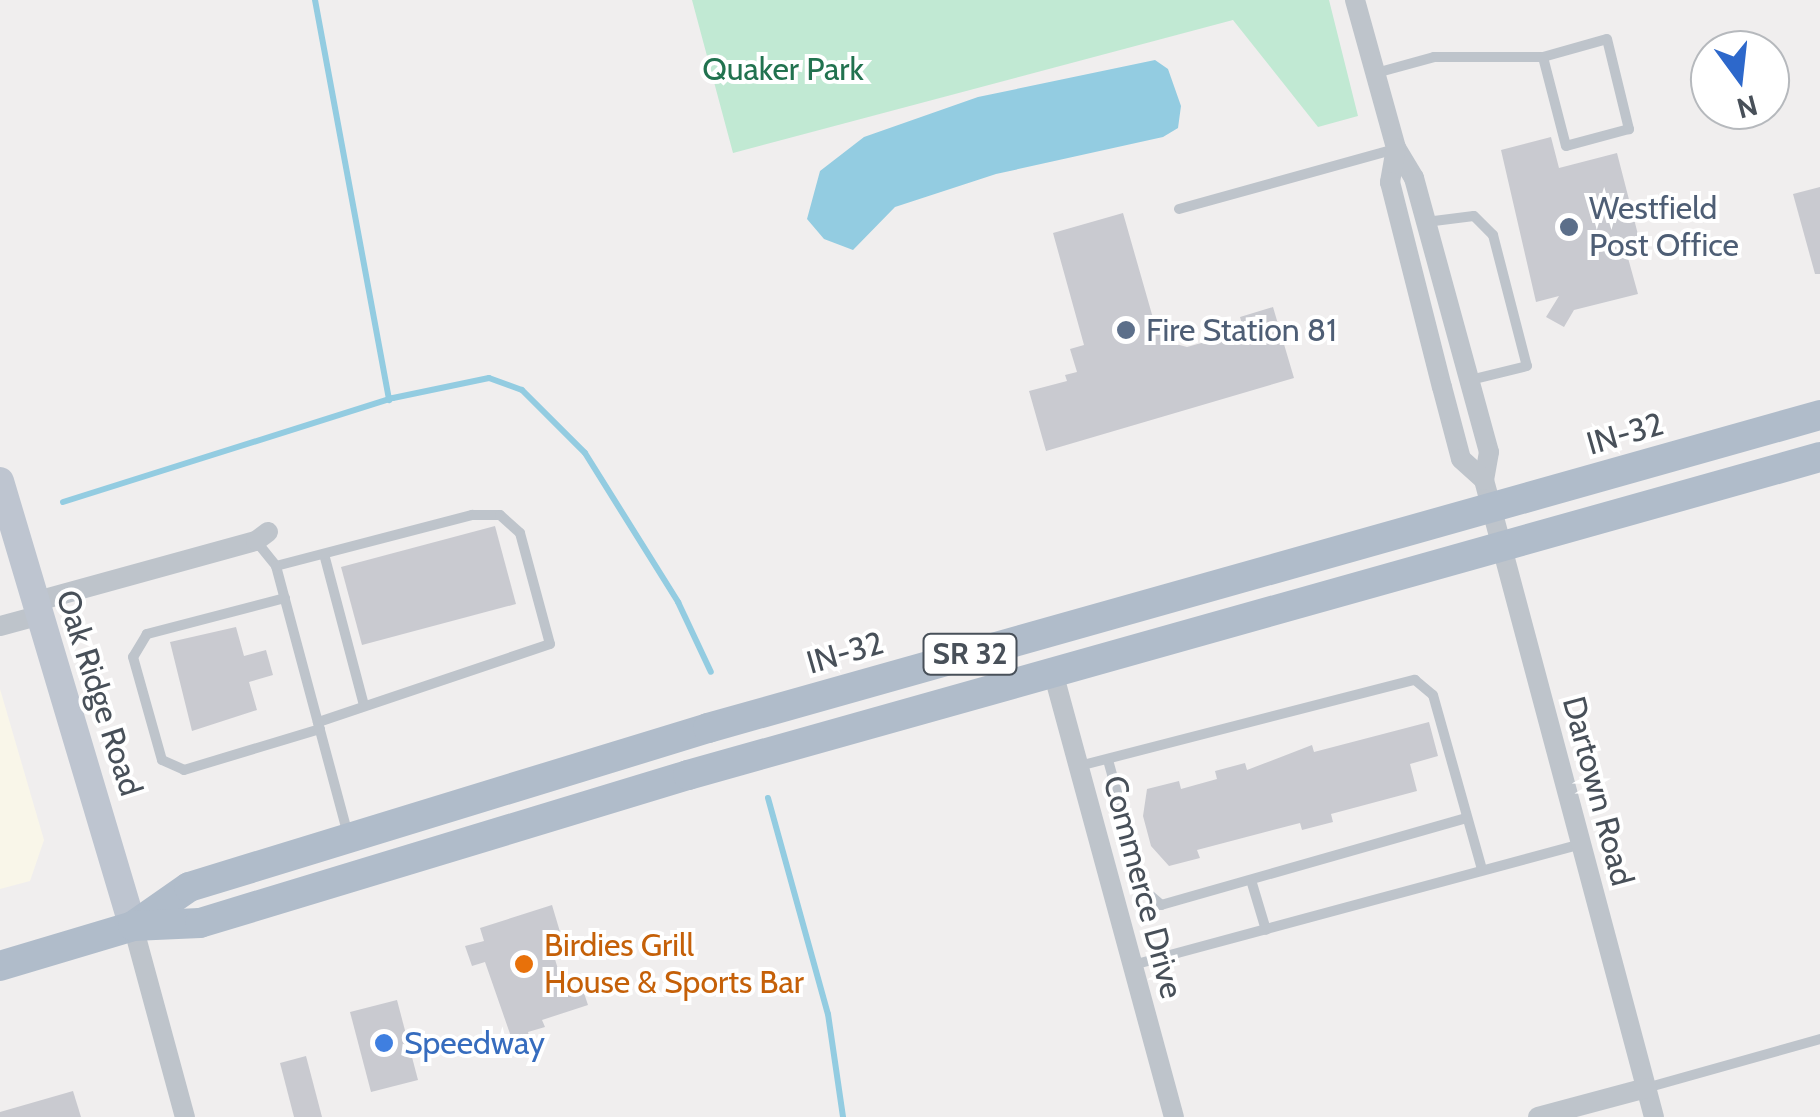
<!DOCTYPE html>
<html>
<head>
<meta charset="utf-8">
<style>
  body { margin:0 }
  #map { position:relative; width:1820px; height:1117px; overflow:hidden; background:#f0eeee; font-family:Cabin,sans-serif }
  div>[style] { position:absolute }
  .commercial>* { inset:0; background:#f9f6e9 }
  .green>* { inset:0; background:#c1e9d3 }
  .water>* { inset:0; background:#93cce1 }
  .stream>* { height:6px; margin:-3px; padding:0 3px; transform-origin:3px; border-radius:3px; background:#93cce1 }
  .building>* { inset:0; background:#c9cad0 }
  .lane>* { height:10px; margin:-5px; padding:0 5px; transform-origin:5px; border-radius:5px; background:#bec4cb }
  .street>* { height:20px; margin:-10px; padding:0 10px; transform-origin:10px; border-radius:10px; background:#bec4cb }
  .secondary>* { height:28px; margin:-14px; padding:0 14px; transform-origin:14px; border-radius:14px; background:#bec5d0 }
  .primary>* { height:30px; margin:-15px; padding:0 15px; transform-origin:15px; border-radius:15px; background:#b0bcca }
  .dots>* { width:28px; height:28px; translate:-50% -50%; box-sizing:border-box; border:5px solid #fff; border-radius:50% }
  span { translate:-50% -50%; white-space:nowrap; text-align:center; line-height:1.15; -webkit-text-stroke:8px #fff; paint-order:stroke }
  .shield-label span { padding:2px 8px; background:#fff; border:2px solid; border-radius:8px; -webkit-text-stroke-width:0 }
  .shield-label { font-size:30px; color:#485059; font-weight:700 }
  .park-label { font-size:32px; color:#21724f }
  .service-label { font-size:32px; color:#4e5e75 }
  .left { translate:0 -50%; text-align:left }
  .street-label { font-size:32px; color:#485059 }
  .food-label { font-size:32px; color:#c56008 }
  .shop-label { font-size:32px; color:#366cbe }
  .north { position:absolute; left:1690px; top:30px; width:100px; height:100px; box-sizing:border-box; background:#fff; border:2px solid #b6b9bd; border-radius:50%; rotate:165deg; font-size:28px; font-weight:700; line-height:40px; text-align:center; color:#485059 }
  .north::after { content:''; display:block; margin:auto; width:35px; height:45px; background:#2d68cb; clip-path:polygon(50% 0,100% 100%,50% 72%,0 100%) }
</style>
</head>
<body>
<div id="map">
  <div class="commercial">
    <div style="clip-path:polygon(0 689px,44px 840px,30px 881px,0 889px)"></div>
  </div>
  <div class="green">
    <div style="clip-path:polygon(692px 0,1329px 0,1358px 116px,1318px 127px,1233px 20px,733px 153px)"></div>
  </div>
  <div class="water">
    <div style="clip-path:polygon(1155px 60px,1168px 69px,1181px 106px,1178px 128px,1163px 137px,996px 174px,895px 207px,853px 250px,824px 239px,807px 219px,820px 171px,864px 137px,978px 97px)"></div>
  </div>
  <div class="stream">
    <div style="left:315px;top:0;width:407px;rotate:79.5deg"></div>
    <div style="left:63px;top:502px;width:346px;rotate:-17.5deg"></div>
    <div style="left:393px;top:398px;width:98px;rotate:-11.8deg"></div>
    <div style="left:489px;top:378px;width:35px;rotate:20deg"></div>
    <div style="left:522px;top:390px;width:89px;rotate:45deg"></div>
    <div style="left:585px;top:453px;width:176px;rotate:58deg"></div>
    <div style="left:678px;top:602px;width:77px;rotate:64.8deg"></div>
    <div style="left:768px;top:798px;width:224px;rotate:74.5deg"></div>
    <div style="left:828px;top:1014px;width:104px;rotate:81.7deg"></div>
  </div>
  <div class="building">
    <div style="clip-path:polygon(1551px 137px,1559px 168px,1617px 153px,1643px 254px,1628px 258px,1638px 294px,1574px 310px,1564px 327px,1546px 317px,1559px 296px,1536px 302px,1501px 150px)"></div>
    <div style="clip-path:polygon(1820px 187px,1820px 274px,1815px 274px,1793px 194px)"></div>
    <div style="clip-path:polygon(1123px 213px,1155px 325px,1170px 321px,1176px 344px,1187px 347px,1244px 331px,1240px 317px,1273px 307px,1294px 378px,1046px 451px,1029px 391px,1067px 381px,1065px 375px,1077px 372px,1070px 349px,1084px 345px,1053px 233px)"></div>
    <div style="clip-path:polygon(495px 526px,516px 604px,362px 645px,341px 567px)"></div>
    <div style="clip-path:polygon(236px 627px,244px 656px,266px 650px,273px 675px,249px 682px,257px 710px,192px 731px,170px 642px)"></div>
    <div style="clip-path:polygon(1429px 722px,1438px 756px,1410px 764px,1417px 791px,1331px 814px,1333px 822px,1302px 830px,1300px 823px,1197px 850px,1200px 858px,1169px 866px,1151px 846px,1143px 816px,1147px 789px,1179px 781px,1181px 789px,1217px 779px,1215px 771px,1245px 763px,1247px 770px,1312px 745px,1314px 752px)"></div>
    <div style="clip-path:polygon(552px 905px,566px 952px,554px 956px,565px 992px,582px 987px,588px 1005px,542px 1020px,545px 1027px,528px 1032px,532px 1047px,516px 1051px,485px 962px,472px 966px,465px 946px,484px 941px,480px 928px)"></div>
    <div style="clip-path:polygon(397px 1000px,418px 1080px,371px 1092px,350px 1012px)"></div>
    <div style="clip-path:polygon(306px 1056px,322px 1117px,294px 1117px,280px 1063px)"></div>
    <div style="clip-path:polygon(73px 1091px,81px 1117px,0 1117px,0 1112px)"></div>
  </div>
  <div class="lane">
    <div style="left:1376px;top:73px;width:60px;rotate:-15.4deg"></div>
    <div style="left:1434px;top:57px;width:109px"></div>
    <div style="left:1543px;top:57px;width:66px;rotate:-15.7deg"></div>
    <div style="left:1607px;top:39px;width:93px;rotate:76.3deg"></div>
    <div style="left:1629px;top:129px;width:65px;rotate:164.9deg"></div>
    <div style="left:1566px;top:146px;width:92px;rotate:-104.5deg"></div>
    <div style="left:1179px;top:209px;width:224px;rotate:-15.5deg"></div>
    <div style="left:1426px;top:222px;width:48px;rotate:-7.1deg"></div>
    <div style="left:1474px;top:216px;width:27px;rotate:45deg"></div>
    <div style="left:1493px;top:235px;width:135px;rotate:75.5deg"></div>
    <div style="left:1527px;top:366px;width:59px;rotate:166.2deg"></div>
    <div style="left:256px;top:541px;width:32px;rotate:51deg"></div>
    <div style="left:276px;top:566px;width:278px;rotate:75deg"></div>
    <div style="left:324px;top:554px;width:156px;rotate:75.2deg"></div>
    <div style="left:276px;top:566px;width:203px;rotate:-14.6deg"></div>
    <div style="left:472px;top:515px;width:28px"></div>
    <div style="left:500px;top:515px;width:27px;rotate:42deg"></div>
    <div style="left:520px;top:533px;width:115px;rotate:74.9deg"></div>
    <div style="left:550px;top:644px;width:245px;rotate:161.4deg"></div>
    <div style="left:285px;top:598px;width:143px;rotate:165.4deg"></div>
    <div style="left:147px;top:634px;width:27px;rotate:121deg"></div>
    <div style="left:133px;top:657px;width:107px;rotate:74.3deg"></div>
    <div style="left:162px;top:760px;width:24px;rotate:24deg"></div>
    <div style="left:184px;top:770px;width:142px;rotate:-16.8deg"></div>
    <div style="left:1108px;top:760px;width:135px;rotate:74.5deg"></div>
    <div style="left:1144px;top:890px;width:23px;rotate:41deg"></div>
    <div style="left:1161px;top:905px;width:318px;rotate:-15.9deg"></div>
    <div style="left:1079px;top:766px;width:347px;rotate:-14.4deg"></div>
    <div style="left:1415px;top:680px;width:23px;rotate:40deg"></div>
    <div style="left:1433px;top:695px;width:181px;rotate:74.3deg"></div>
    <div style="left:1251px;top:880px;width:52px;rotate:73.3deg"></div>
    <div style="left:1133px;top:965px;width:464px;rotate:-15.1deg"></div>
    <div style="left:1646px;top:1088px;width:181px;rotate:-15.7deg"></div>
  </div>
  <div class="street">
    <div style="left:1355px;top:0;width:154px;rotate:74.5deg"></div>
    <div style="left:1396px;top:148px;width:35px;rotate:59deg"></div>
    <div style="left:1414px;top:178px;width:284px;rotate:74.7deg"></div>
    <div style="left:1489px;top:452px;width:28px;rotate:100deg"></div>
    <div style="left:1484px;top:480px;width:659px;rotate:75.06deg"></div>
    <div style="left:1396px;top:148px;width:35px;rotate:100deg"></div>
    <div style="left:1390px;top:182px;width:211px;rotate:75.8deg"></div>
    <div style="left:1442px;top:387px;width:74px;rotate:75.2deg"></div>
    <div style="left:1461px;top:459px;width:31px;rotate:42deg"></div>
    <div style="left:34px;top:602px;width:230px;rotate:-15.4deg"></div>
    <div style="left:256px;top:541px;width:15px;rotate:-37deg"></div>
    <div style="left:0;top:626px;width:39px;rotate:-15deg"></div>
    <div style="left:1053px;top:672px;width:461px;rotate:74.8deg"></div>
    <div style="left:133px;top:926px;width:198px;rotate:74.8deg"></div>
    <div style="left:1538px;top:1117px;width:112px;rotate:-15deg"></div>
  </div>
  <div class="secondary">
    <div style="left:0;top:481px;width:464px;rotate:73.4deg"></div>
  </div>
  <div class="primary">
    <div style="left:133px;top:926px;width:68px;rotate:-34.9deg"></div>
    <div style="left:189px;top:887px;width:543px;rotate:-17.03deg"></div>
    <div style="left:708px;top:728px;width:1155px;rotate:-15.72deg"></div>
    <div style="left:0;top:966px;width:139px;rotate:-16.7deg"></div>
    <div style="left:133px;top:926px;width:67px;rotate:-2.6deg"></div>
    <div style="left:200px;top:923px;width:510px;rotate:-16.87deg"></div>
    <div style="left:688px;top:775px;width:1176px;rotate:-15.69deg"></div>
  </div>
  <div class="dots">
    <div style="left:1569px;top:227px;background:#5c6f8a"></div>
    <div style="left:1126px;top:330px;background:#5c6f8a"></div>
    <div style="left:524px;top:964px;background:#e8710a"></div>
    <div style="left:384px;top:1043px;background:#3f7fe0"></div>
  </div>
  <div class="shield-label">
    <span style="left:970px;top:654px">SR 32</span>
  </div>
  <div class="park-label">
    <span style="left:783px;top:69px">Quaker Park</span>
  </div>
  <div class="service-label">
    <span class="left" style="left:1589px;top:227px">Westfield<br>Post Office</span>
    <span class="left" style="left:1146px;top:330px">Fire Station 81</span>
  </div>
  <div class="street-label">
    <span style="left:1625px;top:434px;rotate:-16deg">IN-32</span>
    <span style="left:845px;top:653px;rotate:-16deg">IN-32</span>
    <span style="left:99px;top:693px;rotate:72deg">Oak Ridge Road</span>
    <span style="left:1598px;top:791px;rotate:75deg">Dartown Road</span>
    <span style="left:1143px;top:887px;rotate:75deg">Commerce Drive</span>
  </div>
  <div class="food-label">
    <span class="left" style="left:544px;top:964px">Birdies Grill<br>House &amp; Sports Bar</span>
  </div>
  <div class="shop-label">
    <span class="left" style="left:404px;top:1043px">Speedway</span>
  </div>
  <div class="north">N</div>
</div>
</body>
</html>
